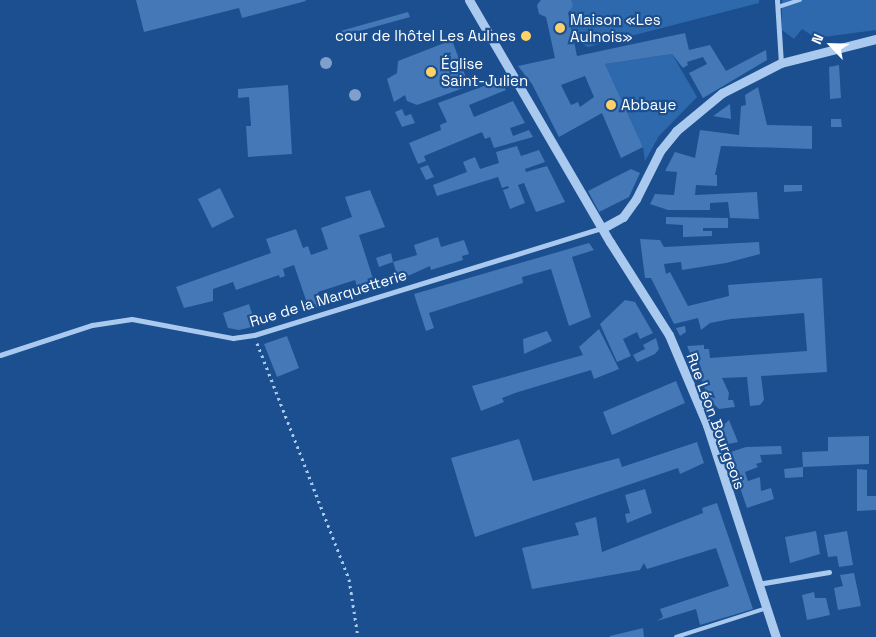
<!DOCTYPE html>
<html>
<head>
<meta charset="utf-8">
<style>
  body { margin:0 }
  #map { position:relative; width:876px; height:637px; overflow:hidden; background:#1b4f8f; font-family:"Space Grotesk",sans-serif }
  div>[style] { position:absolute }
  .green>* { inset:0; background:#2e69ad }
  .building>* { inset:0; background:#4478b7 }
  .path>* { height:3px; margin-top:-1.5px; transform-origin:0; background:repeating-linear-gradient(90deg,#a9c9ee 0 2.5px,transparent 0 6.5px) }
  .service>* { height:4px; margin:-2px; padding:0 2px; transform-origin:2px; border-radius:2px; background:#a9c9ee }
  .minor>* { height:5px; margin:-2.5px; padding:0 2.5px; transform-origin:2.5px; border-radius:2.5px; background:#a9c9ee }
  .tertiary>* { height:9px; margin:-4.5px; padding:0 4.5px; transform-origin:4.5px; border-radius:4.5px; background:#a9c9ee }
  .trees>* { width:12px; height:12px; margin:-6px; border-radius:50%; background:#7ea0ca }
  .dots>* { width:14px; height:14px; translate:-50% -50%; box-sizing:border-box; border:2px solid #1b4f8f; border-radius:50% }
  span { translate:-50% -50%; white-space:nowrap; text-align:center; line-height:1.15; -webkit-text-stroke:4.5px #1b4f8f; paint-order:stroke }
  .poi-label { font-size:15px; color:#fff }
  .left { translate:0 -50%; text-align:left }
  .right { translate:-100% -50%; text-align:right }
  .street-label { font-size:15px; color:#fff }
  .north { position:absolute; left:806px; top:20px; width:50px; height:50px; -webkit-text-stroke:4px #1b4f8f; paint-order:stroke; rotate:294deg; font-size:14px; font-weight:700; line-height:20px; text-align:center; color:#fff }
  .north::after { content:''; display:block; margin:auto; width:18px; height:22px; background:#fff; clip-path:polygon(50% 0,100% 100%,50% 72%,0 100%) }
</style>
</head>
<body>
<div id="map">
  <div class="green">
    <div style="clip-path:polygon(569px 0,759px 0,759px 3px,588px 47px,573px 39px)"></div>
    <div style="clip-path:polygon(782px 0,876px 0,876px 30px,816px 38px,802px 29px,794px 39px,782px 30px)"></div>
    <div style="clip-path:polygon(672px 54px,697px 97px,659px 136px,645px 161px,643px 147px,605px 64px)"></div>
  </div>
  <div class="building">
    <div style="clip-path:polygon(136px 0,305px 0,306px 1px,242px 18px,239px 8px,144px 32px)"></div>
    <div style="clip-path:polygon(evenodd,541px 0,571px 0,573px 6px,568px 13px,577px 56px,685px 33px,689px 50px,710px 45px,726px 71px,766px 50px,767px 60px,703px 98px,689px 73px,707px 64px,703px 57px,687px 62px,688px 65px,683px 68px,672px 54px,605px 64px,643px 147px,621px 158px,602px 113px,559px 137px,532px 84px,518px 66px,555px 58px,546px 17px,539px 14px,537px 5px,541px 0,585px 76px,594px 97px,580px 107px,578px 102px,571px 105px,561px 85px,585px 76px)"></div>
    <div style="clip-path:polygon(408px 12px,410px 17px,338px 37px,337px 32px)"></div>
    <div style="clip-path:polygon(452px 40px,469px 86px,417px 105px,407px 101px,405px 95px,394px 102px,387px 79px,397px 73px,398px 61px)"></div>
    <div style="clip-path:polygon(839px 65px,841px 98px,830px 99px,829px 67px)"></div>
    <div style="clip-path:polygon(500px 80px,506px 90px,469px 105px,474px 117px,513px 101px,525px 123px,510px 128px,513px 136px,529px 130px,533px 137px,494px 148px,490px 137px,485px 139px,482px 132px,424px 156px,426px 161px,418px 164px,409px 143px,441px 130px,440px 125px,447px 122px,438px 103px)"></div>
    <div style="clip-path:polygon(288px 85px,292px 154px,248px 157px,246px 126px,251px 126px,249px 97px,238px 98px,238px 89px)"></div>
    <div style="clip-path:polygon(758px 87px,767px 125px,812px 126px,812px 149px,721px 146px,715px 175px,717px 175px,717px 186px,696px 185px,695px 195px,757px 192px,759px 219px,730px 218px,728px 202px,710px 203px,710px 210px,668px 210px,650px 204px,655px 194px,674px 195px,677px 172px,665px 171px,675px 152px,695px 158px,700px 130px,739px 135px,741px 106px,746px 105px,745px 95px)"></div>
    <div style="clip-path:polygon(730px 104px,731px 119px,713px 116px)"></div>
    <div style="clip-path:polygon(402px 109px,405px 116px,411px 114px,415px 123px,402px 127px,395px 112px)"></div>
    <div style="clip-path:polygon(831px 119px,841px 119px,842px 127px,831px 127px)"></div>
    <div style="clip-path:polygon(517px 146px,521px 156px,539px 150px,545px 162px,525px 169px,526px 172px,547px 166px,565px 202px,536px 212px,524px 183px,518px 185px,525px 203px,510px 209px,503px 190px,509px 188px,508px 186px,502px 188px,498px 177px,437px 196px,433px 185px,467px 172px,463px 162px,475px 157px,480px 169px,499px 163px,496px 152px)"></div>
    <div style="clip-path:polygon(428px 165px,434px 177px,426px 180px,420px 168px)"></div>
    <div style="clip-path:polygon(631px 169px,640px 173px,629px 197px,599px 212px,588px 191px)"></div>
    <div style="clip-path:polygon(784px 185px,802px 185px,802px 191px,784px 192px)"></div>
    <div style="clip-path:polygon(220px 188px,234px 217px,212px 228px,198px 199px)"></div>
    <div style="clip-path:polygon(370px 190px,385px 227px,359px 235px,376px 288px,359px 293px,355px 280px,318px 292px,322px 305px,309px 309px,294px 265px,283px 269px,285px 276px,280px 278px,279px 275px,236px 290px,233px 282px,213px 289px,213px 301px,184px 308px,176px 287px,271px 253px,266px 239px,296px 229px,303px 248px,308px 246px,311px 255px,328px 249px,321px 228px,352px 217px,345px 197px)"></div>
    <div style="clip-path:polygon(666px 217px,728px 218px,728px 228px,703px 228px,703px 231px,712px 231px,712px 236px,683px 237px,683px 225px,666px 224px)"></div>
    <div style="clip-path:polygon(438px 237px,441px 247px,464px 240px,469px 254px,462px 256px,463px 260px,431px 270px,430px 266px,399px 280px,393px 262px,417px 255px,414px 245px)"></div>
    <div style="clip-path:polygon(640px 239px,660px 240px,664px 247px,759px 242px,760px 254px,726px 263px,682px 270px,681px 262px,664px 264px,666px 274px,670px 272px,688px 306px,729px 296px,728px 285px,822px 278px,827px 372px,761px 376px,764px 400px,760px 405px,750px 406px,747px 377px,722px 378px,729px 393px,728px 400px,733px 400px,735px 407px,719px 409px,710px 401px,687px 346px,704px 345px,704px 349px,709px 349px,710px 358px,807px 351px,804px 313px,731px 319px,710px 323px,701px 330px,698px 318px,674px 324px,651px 278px,645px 278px)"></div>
    <div style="clip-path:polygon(589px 243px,594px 250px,572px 257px,591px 317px,569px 326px,551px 269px,522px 277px,523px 283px,429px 313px,434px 328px,426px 331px,414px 294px)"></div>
    <div style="clip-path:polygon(391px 253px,393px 262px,379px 267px,376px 258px)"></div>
    <div style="clip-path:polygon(625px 300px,635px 302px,653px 333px,640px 339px,637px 332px,623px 339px,631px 356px,617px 362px,600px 324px)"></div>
    <div style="clip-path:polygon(249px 304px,256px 326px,239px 330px,228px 328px,223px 313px)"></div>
    <div style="clip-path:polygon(685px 326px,686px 332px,680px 336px,676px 328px)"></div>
    <div style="clip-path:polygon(599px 329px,619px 369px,594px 379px,591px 370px,515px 393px,502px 398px,504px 402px,481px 411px,472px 386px,583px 355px,579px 347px)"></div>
    <div style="clip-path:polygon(547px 331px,552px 341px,524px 354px,523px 339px)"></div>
    <div style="clip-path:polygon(287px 336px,299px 368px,277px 377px,264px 344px)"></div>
    <div style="clip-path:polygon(656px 338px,659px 349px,655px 354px,637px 362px,633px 355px,645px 349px,643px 345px)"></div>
    <div style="clip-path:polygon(676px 381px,685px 403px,612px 435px,603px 412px)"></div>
    <div style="clip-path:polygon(729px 420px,738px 442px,724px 445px,718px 430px)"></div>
    <div style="clip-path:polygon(869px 436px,869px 464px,803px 467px,802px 452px,828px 451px,828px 437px)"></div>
    <div style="clip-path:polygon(519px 439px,533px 481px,619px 458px,622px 467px,697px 442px,704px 463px,680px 474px,678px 468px,475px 537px,451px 458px)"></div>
    <div style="clip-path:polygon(781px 446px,782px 454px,760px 455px,762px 462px,756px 464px,758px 467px,745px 472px,748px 481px,760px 477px,761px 491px,771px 488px,774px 499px,747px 508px,728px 453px,746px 447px)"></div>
    <div style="clip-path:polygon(803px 467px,803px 477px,785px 478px,784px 469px)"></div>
    <div style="clip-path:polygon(857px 469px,867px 470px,867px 496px,876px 496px,876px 510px,857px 511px)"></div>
    <div style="clip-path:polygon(645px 489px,652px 513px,627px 523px,625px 514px,630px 513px,625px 495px)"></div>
    <div style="clip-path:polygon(717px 503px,753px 609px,700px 625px,696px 609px,657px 621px,663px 617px,660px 609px,729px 586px,716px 548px,647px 569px,644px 563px,640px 570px,532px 589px,522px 548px,579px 535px,575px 523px,596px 517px,602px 552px,703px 513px,702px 508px)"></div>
    <div style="clip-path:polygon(816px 531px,820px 554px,790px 563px,785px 537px)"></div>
    <div style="clip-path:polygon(847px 531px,853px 565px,839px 567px,837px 556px,828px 557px,824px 535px)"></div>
    <div style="clip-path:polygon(854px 573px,861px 606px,838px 610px,834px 588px,843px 586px,840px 575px)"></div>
    <div style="clip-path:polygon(814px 592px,815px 598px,826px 598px,830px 615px,807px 620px,802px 595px)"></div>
    <div style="clip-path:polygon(643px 628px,644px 637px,610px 637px,610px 636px)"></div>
  </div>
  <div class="path">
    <div style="left:257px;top:343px;width:253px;rotate:68.7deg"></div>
    <div style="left:349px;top:579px;width:59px;rotate:81.2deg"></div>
  </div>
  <div class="service">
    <div style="left:778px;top:7px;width:23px;rotate:-18deg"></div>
    <div style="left:676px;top:637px;width:96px;rotate:-17.7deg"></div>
  </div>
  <div class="minor">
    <div style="left:777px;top:0;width:63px;rotate:86.4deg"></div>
    <div style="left:0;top:355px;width:97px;rotate:-18.1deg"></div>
    <div style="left:92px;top:325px;width:40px;rotate:-8.5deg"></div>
    <div style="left:132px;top:319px;width:103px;rotate:10.7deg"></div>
    <div style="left:233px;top:338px;width:21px;rotate:-8deg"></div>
    <div style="left:254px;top:335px;width:364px;rotate:-17.1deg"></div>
    <div style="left:758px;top:584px;width:72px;rotate:-9.6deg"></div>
  </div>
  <div class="tertiary">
    <div style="left:469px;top:0;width:280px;rotate:59.8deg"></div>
    <div style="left:610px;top:242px;width:110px;rotate:57.6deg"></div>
    <div style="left:669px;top:335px;width:98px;rotate:67.1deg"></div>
    <div style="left:707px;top:425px;width:223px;rotate:72deg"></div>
    <div style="left:603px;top:228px;width:23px;rotate:-29deg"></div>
    <div style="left:623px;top:217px;width:22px;rotate:-54deg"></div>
    <div style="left:636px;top:199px;width:54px;rotate:-63.4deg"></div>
    <div style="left:660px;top:151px;width:26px;rotate:-51deg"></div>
    <div style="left:676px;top:131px;width:60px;rotate:-39.6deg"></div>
    <div style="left:722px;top:93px;width:66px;rotate:-27deg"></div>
    <div style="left:781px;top:63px;width:98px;rotate:-14.2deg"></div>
  </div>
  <div class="trees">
    <div style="left:326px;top:63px"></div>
    <div style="left:355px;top:95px"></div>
  </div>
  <div class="dots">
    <div style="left:560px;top:28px;background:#ffd166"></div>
    <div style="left:526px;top:36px;background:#ffd166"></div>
    <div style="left:431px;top:72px;background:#ffd166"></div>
    <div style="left:611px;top:105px;background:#ffd166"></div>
  </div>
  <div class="poi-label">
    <span class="left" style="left:570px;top:28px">Maison «Les<br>Aulnois»</span>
    <span class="right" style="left:516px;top:36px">cour de lhôtel Les Aulnes</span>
    <span class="left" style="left:441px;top:72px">Église<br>Saint-Julien</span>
    <span class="left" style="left:621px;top:105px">Abbaye</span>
  </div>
  <div class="street-label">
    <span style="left:328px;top:298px;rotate:-17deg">Rue de la Marquetterie</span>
    <span style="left:716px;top:421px;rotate:70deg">Rue Léon Bourgeois</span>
  </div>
  <div class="north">N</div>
</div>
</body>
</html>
